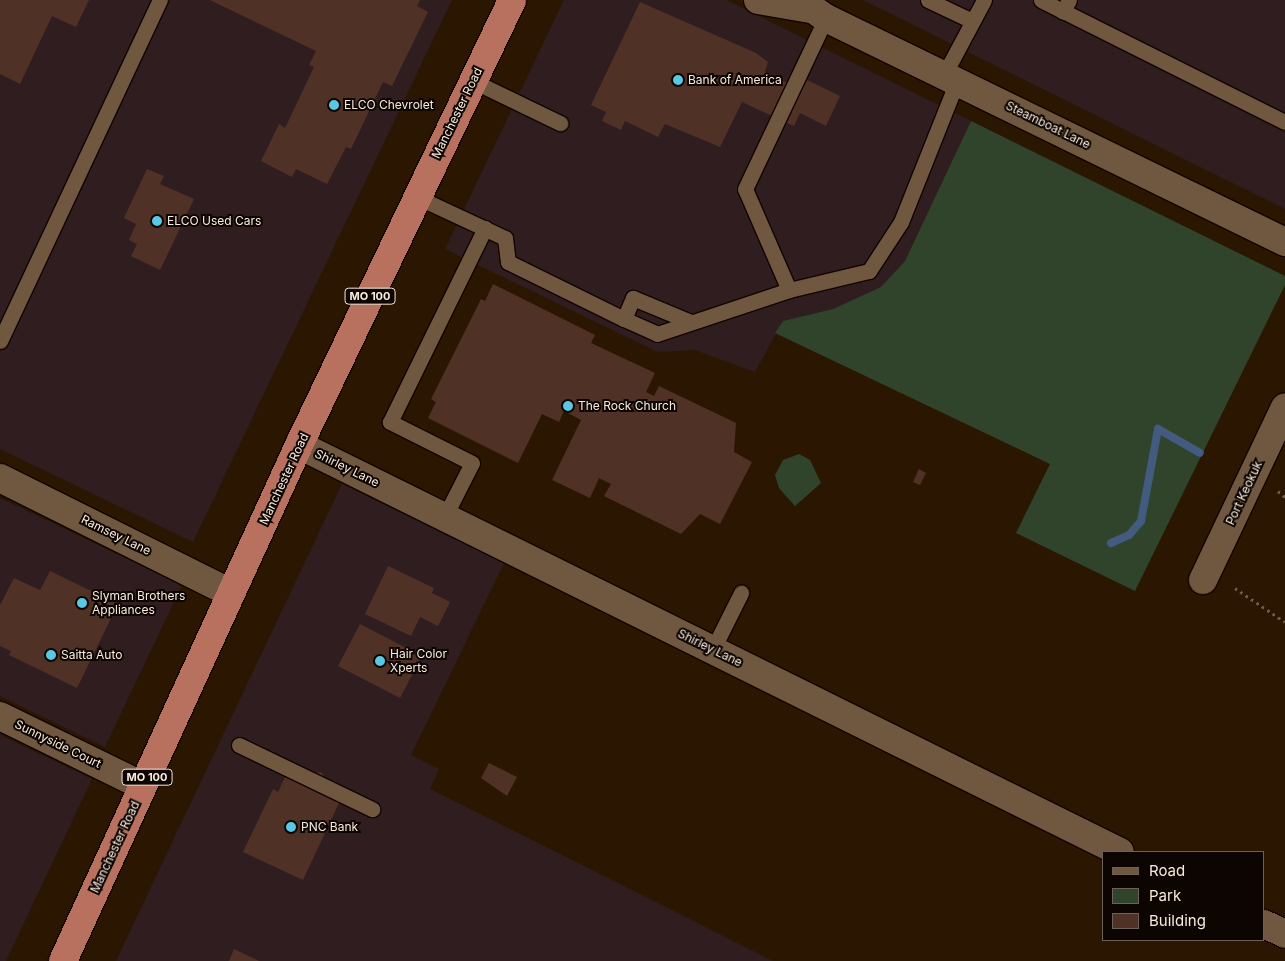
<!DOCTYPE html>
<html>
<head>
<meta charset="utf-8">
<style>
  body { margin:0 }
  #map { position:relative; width:1285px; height:961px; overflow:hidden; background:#2b1701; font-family:Inter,sans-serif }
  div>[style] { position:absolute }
  .commercial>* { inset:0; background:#301d20 }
  .green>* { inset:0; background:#30442c }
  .stream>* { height:8px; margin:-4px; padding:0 4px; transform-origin:4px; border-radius:4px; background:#425b7f }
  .building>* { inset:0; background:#4f3225 }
  .path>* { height:3px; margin-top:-1.5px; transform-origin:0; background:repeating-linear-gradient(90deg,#6d5b48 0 2.5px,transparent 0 6.5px) }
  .roads { filter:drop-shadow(1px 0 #120300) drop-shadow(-1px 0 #120300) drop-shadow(0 1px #120300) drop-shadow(0 -1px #120300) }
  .service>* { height:15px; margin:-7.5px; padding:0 7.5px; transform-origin:7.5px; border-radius:7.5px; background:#6f583f }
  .minor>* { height:28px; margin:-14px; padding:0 14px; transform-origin:14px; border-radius:14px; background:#6f583f }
  .trunk>* { height:28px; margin:-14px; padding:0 14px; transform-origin:14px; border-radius:14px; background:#b8715f }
  .dots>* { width:14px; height:14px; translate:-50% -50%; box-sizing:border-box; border:2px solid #0d0501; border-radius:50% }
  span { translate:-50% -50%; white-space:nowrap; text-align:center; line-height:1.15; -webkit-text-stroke:4px #0d0501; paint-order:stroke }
  .shield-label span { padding:1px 4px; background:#0d0501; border:1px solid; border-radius:4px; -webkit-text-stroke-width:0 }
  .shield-label { font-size:11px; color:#f8ebdd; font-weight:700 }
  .poi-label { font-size:12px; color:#f8ebdd }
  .left { translate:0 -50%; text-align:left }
  .street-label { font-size:12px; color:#f8ebdd }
  .legend { position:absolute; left:1102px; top:851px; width:162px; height:90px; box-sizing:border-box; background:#0d0501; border:1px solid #6b6159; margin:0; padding:6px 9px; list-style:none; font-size:15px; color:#f8ebdd }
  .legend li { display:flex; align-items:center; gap:10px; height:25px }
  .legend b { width:25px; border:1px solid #6b6159 }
</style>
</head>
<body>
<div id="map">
  <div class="commercial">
    <div style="clip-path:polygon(0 0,452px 0,193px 542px,0 449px)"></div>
    <div style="clip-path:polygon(564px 0,726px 0,971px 121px,905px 261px,881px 287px,833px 309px,783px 321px,755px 372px,695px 350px,658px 352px,445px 249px)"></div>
    <div style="clip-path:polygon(863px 0,1285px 0,1285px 209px)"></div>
    <div style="clip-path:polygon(342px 484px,504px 563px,411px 755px,439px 769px,430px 789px,773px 961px,116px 961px)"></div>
    <div style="clip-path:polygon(0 498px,182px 585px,105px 747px,0 696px)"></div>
    <div style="clip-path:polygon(0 735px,92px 779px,6px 961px,0 961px)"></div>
  </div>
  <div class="green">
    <div style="clip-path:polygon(971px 121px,1285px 276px,1285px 285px,1135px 591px,1016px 533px,1050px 464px,775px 333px,783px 321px,833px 309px,881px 287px,905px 261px)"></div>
    <div style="clip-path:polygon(799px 454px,810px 460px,821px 483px,795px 506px,779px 488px,775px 475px,783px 460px)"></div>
  </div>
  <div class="stream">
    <div style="left:1158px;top:429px;width:48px;rotate:29.7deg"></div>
    <div style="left:1111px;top:543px;width:20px;rotate:-24deg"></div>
    <div style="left:1129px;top:535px;width:18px;rotate:-49deg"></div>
    <div style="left:1141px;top:521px;width:94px;rotate:-79.5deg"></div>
  </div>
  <div class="building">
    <div style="clip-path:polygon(0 0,89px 0,76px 27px,52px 16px,20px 84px,0 74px)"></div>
    <div style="clip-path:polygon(210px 0,420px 0,417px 6px,428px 12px,392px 86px,383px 82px,351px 149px,346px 147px,327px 184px,296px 169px,292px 177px,261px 161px,279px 124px,285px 128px,314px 67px,309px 65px,316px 51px)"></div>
    <div style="clip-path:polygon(640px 2px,756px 53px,768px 62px,765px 72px,800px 89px,805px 79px,840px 96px,826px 126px,800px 113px,794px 126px,742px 102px,720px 147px,665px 124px,658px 137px,625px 121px,621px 130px,602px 121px,606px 112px,591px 105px)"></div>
    <div style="clip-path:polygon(147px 169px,164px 176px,160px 184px,194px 199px,160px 270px,131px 256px,137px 244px,129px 240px,136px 224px,124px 218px)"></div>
    <div style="clip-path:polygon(493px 284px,595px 335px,591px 343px,655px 373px,646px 392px,654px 396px,659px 386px,736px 423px,734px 452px,752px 462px,720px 524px,700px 514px,681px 534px,604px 496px,611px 484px,599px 478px,590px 498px,552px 480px,581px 420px,564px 411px,559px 422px,542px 414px,518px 463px,428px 418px,436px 402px,431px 399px,481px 299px,485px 301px)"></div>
    <div style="clip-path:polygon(919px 469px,926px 473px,920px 485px,913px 482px)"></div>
    <div style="clip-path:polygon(388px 566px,434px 588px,432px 593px,450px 602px,438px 626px,420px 617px,411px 636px,365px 614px)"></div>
    <div style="clip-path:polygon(50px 571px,118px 604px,77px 688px,9px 655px,11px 651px,0 646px,0 605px,14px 578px,40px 590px)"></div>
    <div style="clip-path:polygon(360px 624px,422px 656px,400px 698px,338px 666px)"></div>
    <div style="clip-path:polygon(489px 763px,517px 777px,507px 796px,481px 778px)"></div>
    <div style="clip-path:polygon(321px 772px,325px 778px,318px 793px,339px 803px,303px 880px,243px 852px,273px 789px,278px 792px,285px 777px,306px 787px,314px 773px)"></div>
    <div style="clip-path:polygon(234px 949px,259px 961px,229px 961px)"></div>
  </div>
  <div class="path">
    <div style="left:1278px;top:491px;width:9px;rotate:41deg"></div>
    <div style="left:1235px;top:588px;width:60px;rotate:34.2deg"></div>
  </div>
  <div class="roads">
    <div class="service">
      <div style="left:928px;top:0;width:49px;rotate:25.5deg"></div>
      <div style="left:1041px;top:0;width:25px;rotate:27deg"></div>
      <div style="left:1069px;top:0;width:13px;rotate:119deg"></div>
      <div style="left:1063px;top:11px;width:248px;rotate:26.6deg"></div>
      <div style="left:944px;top:75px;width:85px;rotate:-61.9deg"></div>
      <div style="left:473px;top:81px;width:97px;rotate:25.8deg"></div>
      <div style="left:417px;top:197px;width:97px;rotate:25deg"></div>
      <div style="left:505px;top:238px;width:24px;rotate:83deg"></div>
      <div style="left:508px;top:262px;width:129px;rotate:26.2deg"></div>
      <div style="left:624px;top:319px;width:23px;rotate:-67deg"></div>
      <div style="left:633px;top:298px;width:63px;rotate:22.5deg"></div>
      <div style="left:789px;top:290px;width:110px;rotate:-113.5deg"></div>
      <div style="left:745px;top:189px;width:189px;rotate:-64.7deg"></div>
      <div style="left:624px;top:319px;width:36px;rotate:24deg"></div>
      <div style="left:657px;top:334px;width:139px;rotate:-18.4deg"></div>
      <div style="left:789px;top:290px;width:82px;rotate:-13.4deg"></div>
      <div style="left:869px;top:271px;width:59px;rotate:-56.9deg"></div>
      <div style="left:901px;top:222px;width:152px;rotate:-68.3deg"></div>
      <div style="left:0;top:341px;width:377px;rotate:-64.9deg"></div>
      <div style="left:445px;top:516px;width:59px;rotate:-63deg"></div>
      <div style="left:472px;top:463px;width:92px;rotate:-153.4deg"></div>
      <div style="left:390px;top:422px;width:216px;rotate:-63.9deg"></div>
      <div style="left:713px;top:649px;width:63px;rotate:-63.4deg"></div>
      <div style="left:239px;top:745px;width:148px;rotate:25.7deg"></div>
    </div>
    <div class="minor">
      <div style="left:758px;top:0;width:53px;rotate:9.8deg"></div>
      <div style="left:800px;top:0;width:32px;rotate:35deg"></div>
      <div style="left:826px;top:18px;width:511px;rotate:26.01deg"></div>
      <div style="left:299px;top:445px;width:916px;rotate:26.37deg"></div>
      <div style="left:0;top:478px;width:258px;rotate:26.5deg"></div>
      <div style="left:1203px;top:580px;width:191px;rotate:-64.6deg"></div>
      <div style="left:0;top:716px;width:159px;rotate:26.1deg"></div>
      <div style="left:1264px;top:924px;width:23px;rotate:25deg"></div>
    </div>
    <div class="trunk">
      <div style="left:63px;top:961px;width:567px;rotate:-65.42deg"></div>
      <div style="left:299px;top:445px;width:493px;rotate:-64.4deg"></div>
    </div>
  </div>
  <div class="dots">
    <div style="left:678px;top:80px;background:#59c8e4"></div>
    <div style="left:334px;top:105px;background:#59c8e4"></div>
    <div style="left:157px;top:221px;background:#59c8e4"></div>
    <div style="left:568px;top:406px;background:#59c8e4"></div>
    <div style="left:82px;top:603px;background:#59c8e4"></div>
    <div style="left:51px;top:655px;background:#59c8e4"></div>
    <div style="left:380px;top:661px;background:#59c8e4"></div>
    <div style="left:291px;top:827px;background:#59c8e4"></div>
  </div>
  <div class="shield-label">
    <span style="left:370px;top:296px">MO 100</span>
    <span style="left:147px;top:777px">MO 100</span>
  </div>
  <div class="poi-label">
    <span class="left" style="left:688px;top:80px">Bank of America</span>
    <span class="left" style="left:344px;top:105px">ELCO Chevrolet</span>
    <span class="left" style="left:167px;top:221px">ELCO Used Cars</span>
    <span class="left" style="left:578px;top:406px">The Rock Church</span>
    <span class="left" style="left:92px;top:603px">Slyman Brothers<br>Appliances</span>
    <span class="left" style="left:390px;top:661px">Hair Color<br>Xperts</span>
    <span class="left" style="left:61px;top:655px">Saitta Auto</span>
    <span class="left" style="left:301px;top:827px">PNC Bank</span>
  </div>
  <div class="street-label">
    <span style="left:457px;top:113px;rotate:-64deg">Manchester Road</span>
    <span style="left:1048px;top:125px;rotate:26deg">Steamboat Lane</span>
    <span style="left:347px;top:468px;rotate:26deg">Shirley Lane</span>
    <span style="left:284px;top:479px;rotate:-65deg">Manchester Road</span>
    <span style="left:1244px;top:493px;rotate:-65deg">Port Keokuk</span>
    <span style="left:116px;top:535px;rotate:26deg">Ramsey Lane</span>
    <span style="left:710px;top:648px;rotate:26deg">Shirley Lane</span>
    <span style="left:58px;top:744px;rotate:26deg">Sunnyside Court</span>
    <span style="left:115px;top:847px;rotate:-65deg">Manchester Road</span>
  </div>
  <ul class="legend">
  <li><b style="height:6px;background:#6f583f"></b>Road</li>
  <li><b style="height:14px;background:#30442c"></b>Park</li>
  <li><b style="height:14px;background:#4f3225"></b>Building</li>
  </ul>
</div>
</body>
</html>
